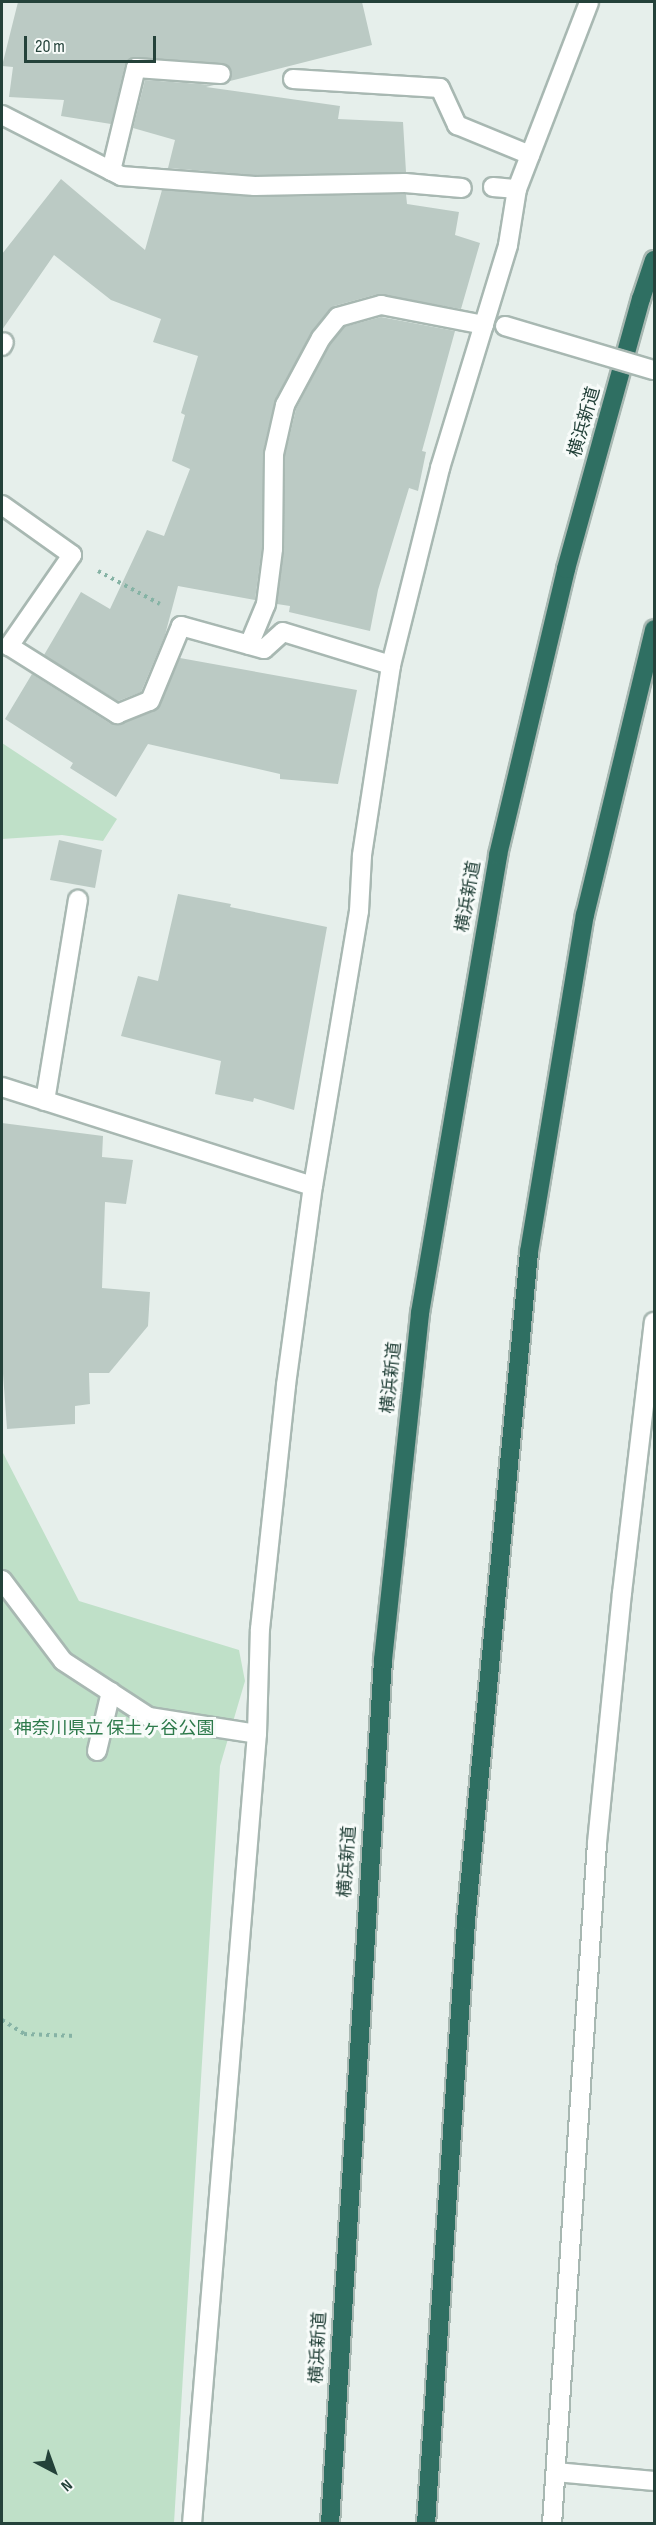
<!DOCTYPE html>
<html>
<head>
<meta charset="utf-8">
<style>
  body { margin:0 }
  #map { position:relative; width:656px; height:2525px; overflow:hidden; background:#e6efeb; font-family:"Sofia Sans Condensed","Noto Sans JP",sans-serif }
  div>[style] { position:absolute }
  .green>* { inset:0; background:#bfe0c8 }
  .building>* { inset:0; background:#bbcac4 }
  .path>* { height:4px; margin-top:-2px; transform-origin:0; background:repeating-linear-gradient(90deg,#86b3a5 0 3px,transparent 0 7.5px) }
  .roads { filter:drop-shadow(2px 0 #a8b8b2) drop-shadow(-2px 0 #a8b8b2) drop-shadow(0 2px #a8b8b2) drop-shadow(0 -2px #a8b8b2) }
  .minor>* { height:18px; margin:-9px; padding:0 9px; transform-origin:9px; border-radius:9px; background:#fff }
  .highway>* { height:18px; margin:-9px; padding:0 9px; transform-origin:9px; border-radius:9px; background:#2f6f62 }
  .bridges { filter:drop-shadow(2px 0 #a8b8b2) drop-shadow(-2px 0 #a8b8b2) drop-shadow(0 2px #a8b8b2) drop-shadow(0 -2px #a8b8b2) }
  .minor-bridge>* { height:18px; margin:-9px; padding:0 9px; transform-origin:9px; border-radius:9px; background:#fff }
  span { translate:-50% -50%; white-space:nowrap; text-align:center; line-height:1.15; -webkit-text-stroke:6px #f7fbf9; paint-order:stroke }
  .street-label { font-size:18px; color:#24423a }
  .park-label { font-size:18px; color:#2d7a4b }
  .frame { position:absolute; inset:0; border:3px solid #24423a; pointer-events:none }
  .north { position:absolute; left:24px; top:2441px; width:60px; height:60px; -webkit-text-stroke:4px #f7fbf9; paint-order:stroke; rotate:139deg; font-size:16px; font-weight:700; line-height:24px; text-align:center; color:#24423a }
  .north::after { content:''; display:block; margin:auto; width:21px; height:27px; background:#24423a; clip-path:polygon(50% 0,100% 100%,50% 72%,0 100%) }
  .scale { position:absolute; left:24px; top:36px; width:132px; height:27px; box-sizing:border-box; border:3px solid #24423a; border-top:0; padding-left:8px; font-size:18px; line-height:21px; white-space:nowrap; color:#24423a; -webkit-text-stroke:4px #f7fbf9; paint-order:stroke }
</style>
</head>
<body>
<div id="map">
  <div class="green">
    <div style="clip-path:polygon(2px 743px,117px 819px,103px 841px,62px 835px,2px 839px)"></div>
    <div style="clip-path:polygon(2px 1451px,79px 1601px,239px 1650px,245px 1681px,220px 1766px,174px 2523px,2px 2523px)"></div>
  </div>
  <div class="building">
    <div style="clip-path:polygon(18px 2px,362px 2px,372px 45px,230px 81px,231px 70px,222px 63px,132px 57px,125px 65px,111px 124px,61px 116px,64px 100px,9px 97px,13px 67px,2px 66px)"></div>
    <div style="clip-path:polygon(145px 80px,214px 85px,206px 87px,340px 106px,338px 119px,403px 122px,406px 172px,255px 175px,168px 168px,175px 140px,133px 128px)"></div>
    <div style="clip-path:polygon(61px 179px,145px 250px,162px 190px,255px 197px,406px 194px,407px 204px,459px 212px,455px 235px,480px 243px,461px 309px,378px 294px,334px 306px,312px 331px,275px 400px,263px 452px,262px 548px,255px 600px,178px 586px,165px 635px,141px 692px,118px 701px,44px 655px,81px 592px,110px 609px,147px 530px,164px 536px,190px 469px,172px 461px,185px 415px,181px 413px,198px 356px,153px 342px,161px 319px,111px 300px,54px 255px,2px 330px,2px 254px)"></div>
    <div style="clip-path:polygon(381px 317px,455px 331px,422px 451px,426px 452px,418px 491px,409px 488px,378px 590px,370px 631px,289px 612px,290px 606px,277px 604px,284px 549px,285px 455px,296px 409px,330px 344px,344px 327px)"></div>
    <div style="clip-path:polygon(180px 658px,357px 690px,338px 784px,280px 779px,280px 774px,148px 744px,116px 797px,70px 768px,73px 763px,5px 719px,32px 674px,111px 724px,121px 724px,158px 709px)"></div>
    <div style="clip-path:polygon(59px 840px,102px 850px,95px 888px,50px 880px)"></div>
    <div style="clip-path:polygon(178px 894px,231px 904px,230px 907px,327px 927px,294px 1110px,254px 1098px,253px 1102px,215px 1094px,221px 1061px,121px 1036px,138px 976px,158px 981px)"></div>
    <div style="clip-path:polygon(2px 1123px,103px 1136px,102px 1157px,133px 1160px,126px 1204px,105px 1202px,102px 1288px,150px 1292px,148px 1326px,109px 1373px,89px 1373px,90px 1404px,75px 1406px,75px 1424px,7px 1429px,2px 1360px)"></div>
  </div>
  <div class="path">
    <div style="left:98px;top:571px;width:70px;rotate:28deg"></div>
    <div style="left:2px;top:2020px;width:26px;rotate:32deg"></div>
    <div style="left:24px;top:2034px;width:52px;rotate:2.2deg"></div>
  </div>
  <div class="roads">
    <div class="minor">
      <div style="left:293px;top:79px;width:147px;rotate:3.5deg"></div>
      <div style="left:440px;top:88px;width:41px;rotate:65.3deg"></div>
      <div style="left:457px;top:125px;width:79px;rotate:22.3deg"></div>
      <div style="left:2px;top:115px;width:134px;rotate:27.1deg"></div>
      <div style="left:121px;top:176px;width:134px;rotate:4.3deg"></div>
      <div style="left:255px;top:186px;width:150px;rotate:-1.1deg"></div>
      <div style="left:405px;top:183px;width:57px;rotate:5deg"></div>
      <div style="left:111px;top:171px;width:106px;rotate:-76.4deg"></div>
      <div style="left:136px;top:68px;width:85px;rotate:4deg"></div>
      <div style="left:493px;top:187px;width:24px;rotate:5deg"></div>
      <div style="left:2px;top:346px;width:4px;rotate:-63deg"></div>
      <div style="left:2px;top:505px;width:86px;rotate:35.5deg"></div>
      <div style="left:72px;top:555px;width:111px;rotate:124.7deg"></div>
      <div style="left:9px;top:646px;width:128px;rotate:32.2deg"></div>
      <div style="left:117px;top:714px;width:35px;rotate:-22deg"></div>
      <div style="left:150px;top:701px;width:81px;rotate:-67.5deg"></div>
      <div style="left:181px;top:626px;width:86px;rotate:15.5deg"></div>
      <div style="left:264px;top:649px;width:25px;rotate:-42deg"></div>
      <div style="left:283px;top:632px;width:113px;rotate:17deg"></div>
      <div style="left:249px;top:645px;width:44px;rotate:-67.5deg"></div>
      <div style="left:266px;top:604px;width:55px;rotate:-82.7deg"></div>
      <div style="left:273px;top:549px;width:95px;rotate:-89.4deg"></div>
      <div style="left:274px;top:454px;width:50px;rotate:-77.3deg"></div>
      <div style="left:285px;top:405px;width:76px;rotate:-61.8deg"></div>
      <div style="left:321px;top:338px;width:27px;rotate:-51deg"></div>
      <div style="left:338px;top:317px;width:45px;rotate:-15.6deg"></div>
      <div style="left:381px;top:305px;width:105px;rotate:11deg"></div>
      <div style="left:2px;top:1087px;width:326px;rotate:17.7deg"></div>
      <div style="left:45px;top:1101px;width:204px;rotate:-80.7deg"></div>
      <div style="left:2px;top:1580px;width:101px;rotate:53deg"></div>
      <div style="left:63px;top:1661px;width:103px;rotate:33.1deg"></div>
      <div style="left:149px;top:1717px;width:109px;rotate:8.9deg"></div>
      <div style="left:97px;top:1751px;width:61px;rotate:-76.7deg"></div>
      <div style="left:556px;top:2472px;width:98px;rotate:5.2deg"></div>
      <div style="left:192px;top:2524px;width:793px;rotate:-85.3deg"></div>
      <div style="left:257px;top:1734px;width:105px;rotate:-88.4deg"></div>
      <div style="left:260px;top:1629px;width:245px;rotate:-83.9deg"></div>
      <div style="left:286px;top:1385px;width:201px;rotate:-82.3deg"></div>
      <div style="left:313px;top:1186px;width:279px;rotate:-80.5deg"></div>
      <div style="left:359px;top:911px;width:56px;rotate:-86.9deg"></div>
      <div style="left:362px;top:855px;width:192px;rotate:-81.3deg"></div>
      <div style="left:391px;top:665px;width:203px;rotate:-76deg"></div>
      <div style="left:440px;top:468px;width:233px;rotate:-73deg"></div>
      <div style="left:508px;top:245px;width:57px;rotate:-80.9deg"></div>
      <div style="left:517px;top:189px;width:200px;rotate:-68.9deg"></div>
      <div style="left:552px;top:2524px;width:682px;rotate:-86.22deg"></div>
      <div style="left:597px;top:1843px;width:251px;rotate:-84.3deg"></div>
      <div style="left:622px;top:1593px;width:273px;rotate:-83.3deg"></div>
    </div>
    <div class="highway">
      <div style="left:330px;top:2524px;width:866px;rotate:-86.49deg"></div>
      <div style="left:383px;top:1660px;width:349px;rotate:-83.9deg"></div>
      <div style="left:420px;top:1313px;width:465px;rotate:-80.3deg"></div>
      <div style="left:498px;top:855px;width:294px;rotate:-76.6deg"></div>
      <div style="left:566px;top:569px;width:280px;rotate:-74.5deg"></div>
      <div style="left:641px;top:299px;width:41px;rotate:-71.6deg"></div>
      <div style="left:426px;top:2524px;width:604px;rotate:-86.2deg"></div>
      <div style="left:466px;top:1921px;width:672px;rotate:-84.62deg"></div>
      <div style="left:529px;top:1252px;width:342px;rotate:-80.6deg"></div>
      <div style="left:585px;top:915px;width:294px;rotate:-76.4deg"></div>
    </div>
  </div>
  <div class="bridges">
    <div class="minor-bridge">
      <div style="left:505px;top:326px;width:155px;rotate:16.5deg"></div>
    </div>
  </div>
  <div class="street-label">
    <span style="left:585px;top:422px;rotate:-74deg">横浜新道</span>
    <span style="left:469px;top:897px;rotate:-80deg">横浜新道</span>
    <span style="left:392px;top:1378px;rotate:-84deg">横浜新道</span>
    <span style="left:348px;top:1862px;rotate:-86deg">横浜新道</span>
    <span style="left:319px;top:2348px;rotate:-87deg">横浜新道</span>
  </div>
  <div class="park-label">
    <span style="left:114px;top:1729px">神奈川県立 保土ヶ谷公園</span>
  </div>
  <div class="frame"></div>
  <div class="north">N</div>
  <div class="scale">20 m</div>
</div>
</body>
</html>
